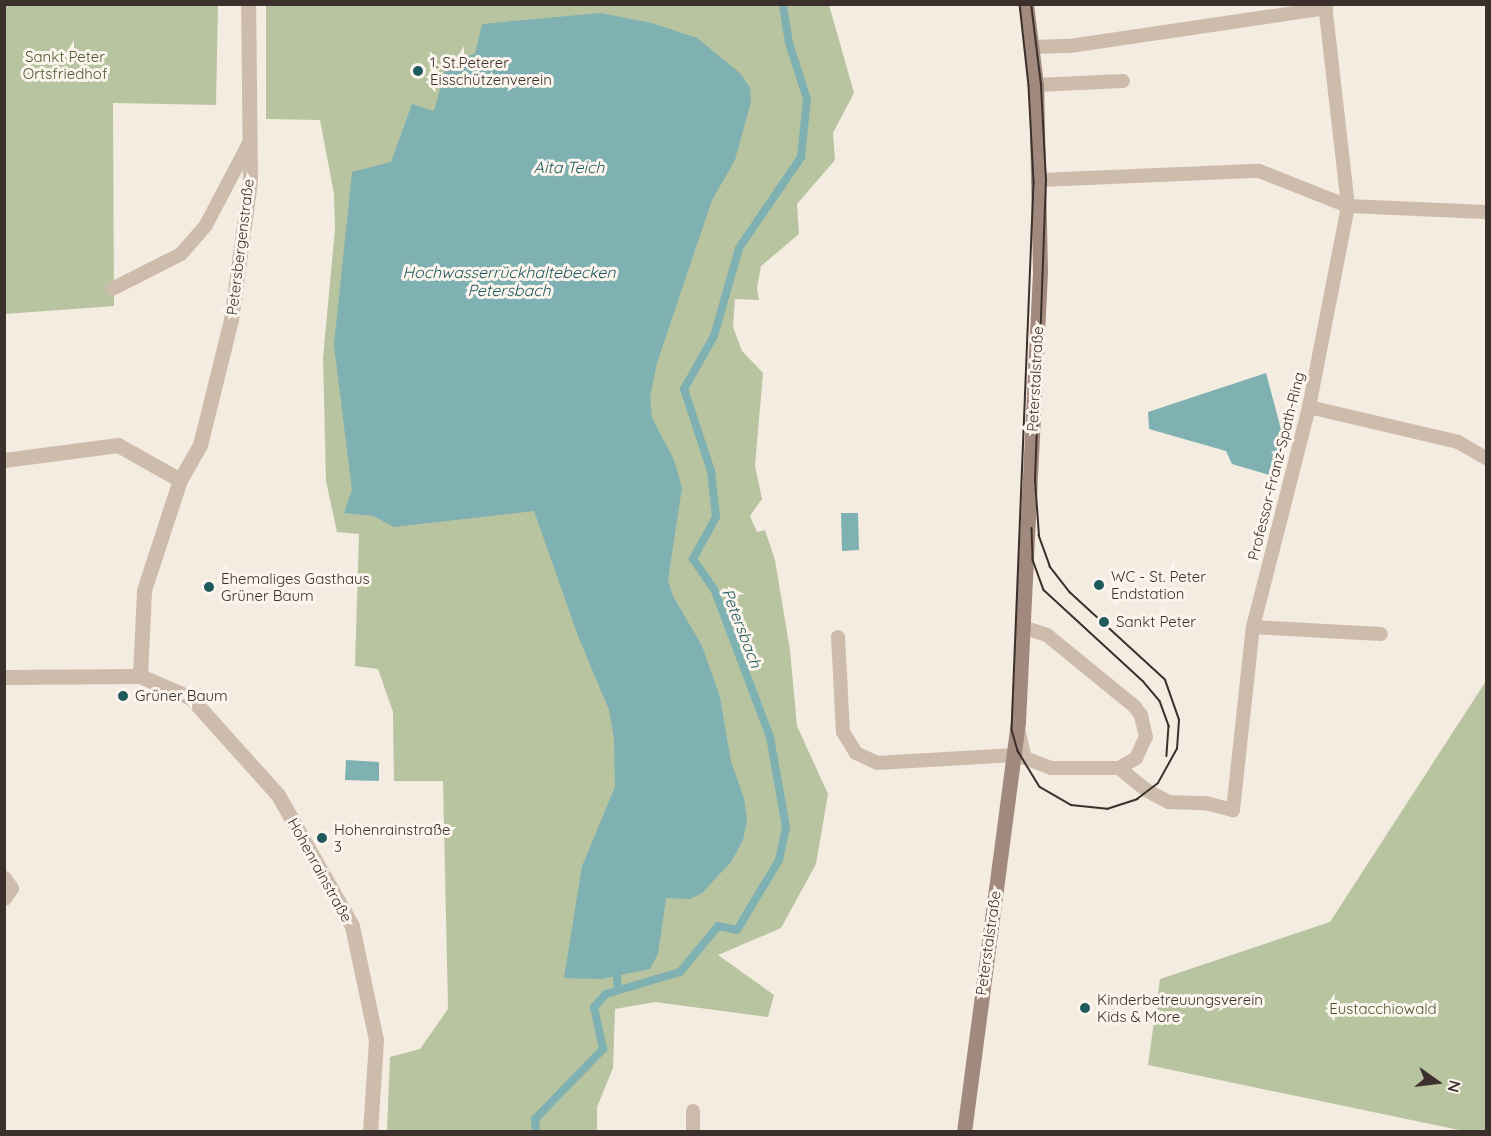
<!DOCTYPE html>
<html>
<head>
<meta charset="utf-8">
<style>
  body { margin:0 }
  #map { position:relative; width:1491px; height:1136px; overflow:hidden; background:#f4ebe1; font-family:Quicksand,sans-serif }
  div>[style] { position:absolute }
  .green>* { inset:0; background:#b8c4a0 }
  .water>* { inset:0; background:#7fb0b2 }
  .stream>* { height:8px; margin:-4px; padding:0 4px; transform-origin:4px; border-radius:4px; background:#7fb0b2 }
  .lane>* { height:14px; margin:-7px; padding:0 7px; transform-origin:7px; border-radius:7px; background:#cdbbac }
  .street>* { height:15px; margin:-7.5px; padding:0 7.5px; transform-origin:7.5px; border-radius:7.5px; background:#cdbbac }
  .secondary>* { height:15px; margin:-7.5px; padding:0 7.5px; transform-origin:7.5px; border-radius:7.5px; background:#a18a7d }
  .tram>* { height:1.5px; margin:-0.75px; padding:0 0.75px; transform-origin:0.75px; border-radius:0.75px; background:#3b302b }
  .dots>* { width:16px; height:16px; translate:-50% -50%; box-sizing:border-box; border:3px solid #fbf5ee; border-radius:50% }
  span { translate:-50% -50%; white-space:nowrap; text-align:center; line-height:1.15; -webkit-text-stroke:6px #fbf5ee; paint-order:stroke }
  .park-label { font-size:15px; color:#4a5a2e }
  .poi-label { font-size:15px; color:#3b302b }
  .left { translate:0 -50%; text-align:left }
  .street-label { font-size:15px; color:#3b302b }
  .water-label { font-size:16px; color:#1f5a5e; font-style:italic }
  .frame { position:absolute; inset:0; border:6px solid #3b302b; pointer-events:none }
  .north { position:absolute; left:1407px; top:1052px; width:60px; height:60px; -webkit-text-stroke:4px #fbf5ee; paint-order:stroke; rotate:104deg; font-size:16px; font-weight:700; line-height:24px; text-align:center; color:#3b302b }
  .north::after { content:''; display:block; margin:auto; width:21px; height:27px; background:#3b302b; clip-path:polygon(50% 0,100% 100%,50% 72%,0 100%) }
</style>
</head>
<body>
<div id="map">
  <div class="green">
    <div style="clip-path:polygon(5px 5px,218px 5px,216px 105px,113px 103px,114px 306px,5px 314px)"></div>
    <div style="clip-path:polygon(266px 5px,829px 5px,854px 93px,833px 133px,835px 160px,797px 204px,799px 234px,761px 266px,757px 288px,759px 300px,735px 299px,733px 327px,742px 351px,763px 373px,755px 466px,762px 499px,750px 516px,757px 532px,765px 530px,775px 560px,790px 650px,797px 726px,828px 794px,816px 864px,781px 928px,718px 955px,774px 995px,768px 1017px,655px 1002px,615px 1009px,613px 1068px,597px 1107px,597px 1131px,387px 1131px,390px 1057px,420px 1049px,448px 1009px,443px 781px,394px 781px,393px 712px,378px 669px,355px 666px,359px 534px,337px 532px,326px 481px,323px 358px,335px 229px,334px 194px,320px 120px,266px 119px)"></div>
    <div style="clip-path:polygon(1486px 681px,1486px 1130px,1464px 1131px,1148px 1065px,1160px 979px,1330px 922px)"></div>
  </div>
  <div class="water">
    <div style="clip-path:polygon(600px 13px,652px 23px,697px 38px,741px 74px,750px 88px,751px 102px,735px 160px,712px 200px,657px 363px,650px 397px,652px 418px,674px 460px,682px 488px,668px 580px,673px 596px,702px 646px,720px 697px,731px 762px,744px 798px,747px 820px,743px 840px,731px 862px,702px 893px,690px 899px,666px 898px,658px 954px,650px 969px,601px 979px,564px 978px,582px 866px,615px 787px,614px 738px,609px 710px,578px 636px,534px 511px,394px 527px,373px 516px,344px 513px,352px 490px,334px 345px,352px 172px,391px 162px,412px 104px,434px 111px,448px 60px,475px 54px,482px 24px)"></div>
    <div style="clip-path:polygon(1266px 373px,1282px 433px,1280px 478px,1232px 464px,1226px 451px,1149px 429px,1148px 412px)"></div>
    <div style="clip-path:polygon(841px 513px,858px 513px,859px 550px,842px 551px)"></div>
    <div style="clip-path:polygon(346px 760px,379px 762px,379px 781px,345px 780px)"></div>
  </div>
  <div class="stream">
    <div style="left:616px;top:967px;width:22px;rotate:85deg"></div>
    <div style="left:536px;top:1132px;width:13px;rotate:-94deg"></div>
    <div style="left:535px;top:1119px;width:98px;rotate:-45.8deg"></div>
    <div style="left:603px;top:1049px;width:43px;rotate:-102.1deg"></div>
    <div style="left:594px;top:1007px;width:18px;rotate:-47deg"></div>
    <div style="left:606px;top:994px;width:77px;rotate:-16.6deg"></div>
    <div style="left:680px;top:972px;width:60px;rotate:-50.4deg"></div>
    <div style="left:718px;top:926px;width:19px;rotate:12deg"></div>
    <div style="left:737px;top:930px;width:82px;rotate:-59deg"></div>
    <div style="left:779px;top:860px;width:34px;rotate:-78deg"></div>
    <div style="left:786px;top:827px;width:91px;rotate:-100.1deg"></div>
    <div style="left:770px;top:737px;width:158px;rotate:-110.7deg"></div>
    <div style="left:714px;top:589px;width:37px;rotate:-125deg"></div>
    <div style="left:693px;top:559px;width:48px;rotate:-61.3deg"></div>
    <div style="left:716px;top:517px;width:46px;rotate:-96.2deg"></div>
    <div style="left:711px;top:471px;width:86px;rotate:-108.2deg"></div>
    <div style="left:684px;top:389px;width:61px;rotate:-60.5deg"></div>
    <div style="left:714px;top:336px;width:91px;rotate:-74.1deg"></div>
    <div style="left:739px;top:248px;width:110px;rotate:-55.7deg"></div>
    <div style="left:801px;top:157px;width:58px;rotate:-84.1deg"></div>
    <div style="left:807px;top:99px;width:59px;rotate:-107.8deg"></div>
    <div style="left:789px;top:43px;width:39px;rotate:-99deg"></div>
  </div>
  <div class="lane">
    <div style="left:1032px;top:47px;width:38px;rotate:-2deg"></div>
    <div style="left:1070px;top:46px;width:259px;rotate:-8.4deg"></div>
    <div style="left:1036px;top:85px;width:87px;rotate:-2.6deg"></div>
    <div style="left:1040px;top:180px;width:219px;rotate:-2.4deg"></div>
    <div style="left:1259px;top:171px;width:96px;rotate:21.5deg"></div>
    <div style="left:1348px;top:206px;width:138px;rotate:2.5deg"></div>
    <div style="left:112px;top:289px;width:77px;rotate:-26.9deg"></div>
    <div style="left:181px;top:254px;width:38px;rotate:-49deg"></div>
    <div style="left:206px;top:225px;width:93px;rotate:-62.3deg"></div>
    <div style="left:1309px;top:407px;width:153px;rotate:13.2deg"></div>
    <div style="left:1458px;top:442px;width:32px;rotate:30deg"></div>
    <div style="left:1253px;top:627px;width:128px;rotate:3.1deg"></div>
    <div style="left:838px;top:637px;width:95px;rotate:87deg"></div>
    <div style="left:843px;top:732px;width:25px;rotate:58deg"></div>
    <div style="left:856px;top:753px;width:23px;rotate:25deg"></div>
    <div style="left:877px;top:763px;width:138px;rotate:-3.3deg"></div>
    <div style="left:1019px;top:733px;width:26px;rotate:77deg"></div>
    <div style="left:1025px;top:758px;width:28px;rotate:21deg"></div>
    <div style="left:1051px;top:768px;width:68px"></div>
    <div style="left:1119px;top:768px;width:20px;rotate:-30deg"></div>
    <div style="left:1136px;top:758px;width:23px;rotate:-65deg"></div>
    <div style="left:1146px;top:737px;width:23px;rotate:-103deg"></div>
    <div style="left:1141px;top:715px;width:11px;rotate:-128deg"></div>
    <div style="left:1134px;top:706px;width:112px;rotate:-140.8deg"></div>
    <div style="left:1047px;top:635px;width:25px;rotate:-162deg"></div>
    <div style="left:1119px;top:768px;width:35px;rotate:39deg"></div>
    <div style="left:1146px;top:790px;width:26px;rotate:28deg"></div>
    <div style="left:1169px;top:802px;width:37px;rotate:2deg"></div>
    <div style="left:1206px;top:803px;width:28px;rotate:15deg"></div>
    <div style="left:1233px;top:810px;width:184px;rotate:-83.8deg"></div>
    <div style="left:1253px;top:627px;width:227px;rotate:-75.7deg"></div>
    <div style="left:1309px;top:407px;width:205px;rotate:-79deg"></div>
    <div style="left:1348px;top:206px;width:203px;rotate:-96.5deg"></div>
    <div style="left:693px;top:1111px;width:21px;rotate:90deg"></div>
  </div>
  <div class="street">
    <div style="left:4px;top:460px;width:115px;rotate:-7.5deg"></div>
    <div style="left:118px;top:445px;width:71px;rotate:29.4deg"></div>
    <div style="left:140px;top:676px;width:86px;rotate:-87.3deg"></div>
    <div style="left:144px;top:590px;width:116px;rotate:-71.9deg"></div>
    <div style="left:180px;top:480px;width:40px;rotate:-60.3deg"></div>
    <div style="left:200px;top:445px;width:129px;rotate:-76.1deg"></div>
    <div style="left:231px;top:320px;width:140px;rotate:-82.2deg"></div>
    <div style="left:250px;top:181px;width:177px;rotate:-90.6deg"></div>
    <div style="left:4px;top:677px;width:136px;rotate:-0.4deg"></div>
    <div style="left:140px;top:676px;width:56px;rotate:23.3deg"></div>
    <div style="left:191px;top:698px;width:130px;rotate:48.1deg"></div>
    <div style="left:278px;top:795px;width:150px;rotate:60.5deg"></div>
    <div style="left:352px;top:926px;width:116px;rotate:78.1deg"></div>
    <div style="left:376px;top:1040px;width:92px;rotate:93.7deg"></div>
    <div style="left:4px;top:878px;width:12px;rotate:55deg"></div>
    <div style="left:11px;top:888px;width:12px;rotate:125deg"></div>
  </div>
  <div class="secondary">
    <div style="left:964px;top:1132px;width:414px;rotate:-82.5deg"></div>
    <div style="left:1018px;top:722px;width:452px;rotate:-87.2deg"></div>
    <div style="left:1040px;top:271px;width:186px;rotate:-91.2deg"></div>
    <div style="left:1036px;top:85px;width:82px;rotate:-97deg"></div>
  </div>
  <div class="tram">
    <div style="left:1020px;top:4px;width:82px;rotate:83.7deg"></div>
    <div style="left:1029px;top:86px;width:97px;rotate:87deg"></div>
    <div style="left:1034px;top:183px;width:547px;rotate:92.3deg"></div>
    <div style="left:1012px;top:730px;width:22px;rotate:74deg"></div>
    <div style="left:1018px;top:751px;width:42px;rotate:58.6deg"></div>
    <div style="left:1040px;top:787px;width:36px;rotate:30deg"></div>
    <div style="left:1071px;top:805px;width:36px;rotate:6deg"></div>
    <div style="left:1107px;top:809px;width:32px;rotate:-18deg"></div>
    <div style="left:1137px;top:799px;width:26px;rotate:-37deg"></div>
    <div style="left:1158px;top:783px;width:39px;rotate:-61deg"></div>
    <div style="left:1177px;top:749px;width:29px;rotate:-86deg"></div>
    <div style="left:1179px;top:720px;width:42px;rotate:-109.3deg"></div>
    <div style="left:1165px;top:680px;width:129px;rotate:-137.5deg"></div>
    <div style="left:1070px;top:593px;width:33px;rotate:-128deg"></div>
    <div style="left:1050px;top:567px;width:33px;rotate:-110deg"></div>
    <div style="left:1039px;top:536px;width:56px;rotate:-94.1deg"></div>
    <div style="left:1035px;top:480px;width:299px;rotate:-87.9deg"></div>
    <div style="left:1046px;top:181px;width:96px;rotate:-93deg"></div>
    <div style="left:1041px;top:85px;width:82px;rotate:-97deg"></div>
    <div style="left:1032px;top:528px;width:32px;rotate:88deg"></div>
    <div style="left:1033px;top:560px;width:32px;rotate:70deg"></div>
    <div style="left:1044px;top:590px;width:134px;rotate:42.6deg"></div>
    <div style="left:1143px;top:681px;width:26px;rotate:50deg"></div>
    <div style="left:1160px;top:701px;width:27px;rotate:70deg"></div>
    <div style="left:1169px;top:726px;width:30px;rotate:94deg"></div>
  </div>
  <div class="dots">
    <div style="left:418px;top:71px;background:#1f5a5e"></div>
    <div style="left:1099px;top:585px;background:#1f5a5e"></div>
    <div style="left:209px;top:587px;background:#1f5a5e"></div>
    <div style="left:1104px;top:622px;background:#1f5a5e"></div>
    <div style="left:123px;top:696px;background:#1f5a5e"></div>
    <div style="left:322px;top:838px;background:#1f5a5e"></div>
    <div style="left:1085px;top:1008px;background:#1f5a5e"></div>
  </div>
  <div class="park-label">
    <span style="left:65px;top:65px">Sankt Peter<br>Ortsfriedhof</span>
    <span style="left:1383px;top:1009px">Eustacchiowald</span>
  </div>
  <div class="poi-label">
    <span class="left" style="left:430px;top:71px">1. St.Peterer<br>Eisschützenverein</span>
    <span class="left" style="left:1111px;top:585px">WC - St. Peter<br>Endstation</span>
    <span class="left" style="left:221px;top:587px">Ehemaliges Gasthaus<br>Grüner Baum</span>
    <span class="left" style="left:1116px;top:622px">Sankt Peter</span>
    <span class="left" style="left:135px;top:696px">Grüner Baum</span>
    <span class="left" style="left:334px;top:838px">Hohenrainstraße<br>3</span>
    <span class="left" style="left:1097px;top:1008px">Kinderbetreuungsverein<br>Kids &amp; More</span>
  </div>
  <div class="street-label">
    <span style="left:240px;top:247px;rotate:-83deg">Petersbergenstraße</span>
    <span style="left:1035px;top:379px;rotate:-87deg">Peterstalstraße</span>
    <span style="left:1276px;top:466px;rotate:-76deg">Professor-Franz-Spath-Ring</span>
    <span style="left:320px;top:870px;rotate:61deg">Hohenrainstraße</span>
    <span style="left:988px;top:943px;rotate:-82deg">Peterstalstraße</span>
  </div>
  <div class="water-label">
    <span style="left:569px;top:167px">Aita Teich</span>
    <span style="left:509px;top:281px">Hochwasserrückhaltebecken<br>Petersbach</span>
    <span style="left:742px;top:628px;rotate:69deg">Petersbach</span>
  </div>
  <div class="frame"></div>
  <div class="north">N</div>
</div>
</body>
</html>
